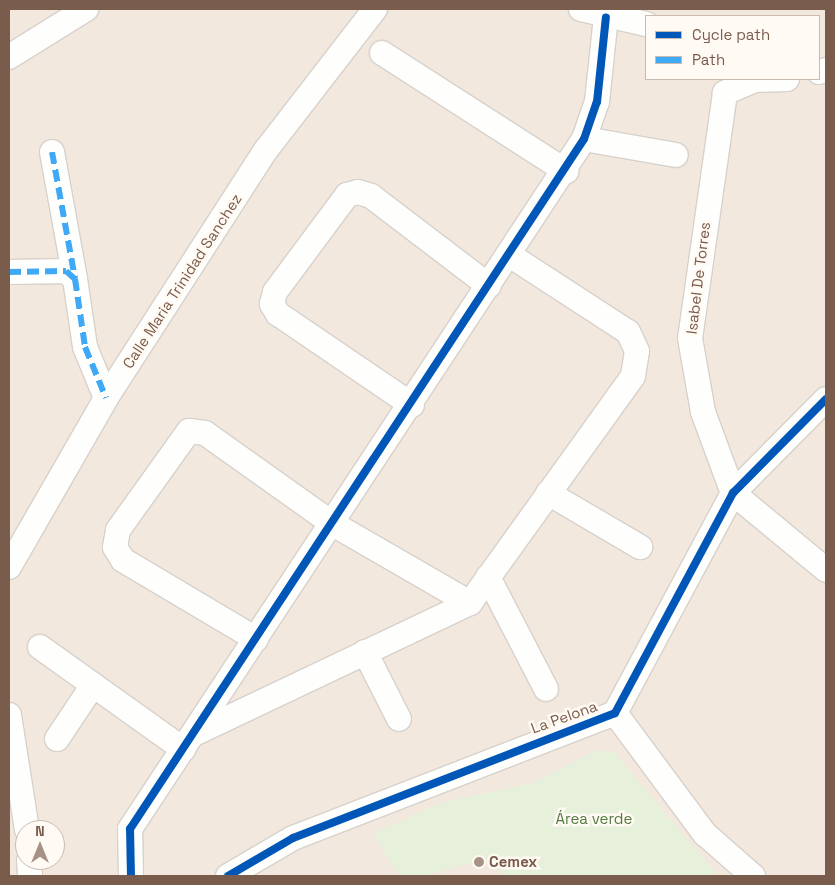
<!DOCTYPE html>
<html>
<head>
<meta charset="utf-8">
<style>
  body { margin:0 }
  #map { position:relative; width:835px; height:885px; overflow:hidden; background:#f9f5f0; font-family:"Space Grotesk",sans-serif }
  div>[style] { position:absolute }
  .residential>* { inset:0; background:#f2e8de }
  .green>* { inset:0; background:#e7f0db }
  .roads { filter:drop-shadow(1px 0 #d7d1cb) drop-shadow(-1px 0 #d7d1cb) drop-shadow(0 1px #d7d1cb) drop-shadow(0 -1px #d7d1cb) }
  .minor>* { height:24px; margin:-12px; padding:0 12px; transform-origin:12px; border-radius:12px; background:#fefefd }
  .quiet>* { height:6px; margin-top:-3px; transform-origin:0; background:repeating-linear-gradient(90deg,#3fa9f5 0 12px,transparent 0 18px) }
  .cycleway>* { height:8px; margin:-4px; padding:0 4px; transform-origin:4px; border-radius:4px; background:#0057b8 }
  .dots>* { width:14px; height:14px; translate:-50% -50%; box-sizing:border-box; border:2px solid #fffaf3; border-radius:50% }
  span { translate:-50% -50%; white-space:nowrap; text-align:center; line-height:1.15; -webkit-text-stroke:5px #fffaf3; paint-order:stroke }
  .street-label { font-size:15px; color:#7a5c4d }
  .park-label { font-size:15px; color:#537a41 }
  .poi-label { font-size:15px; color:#7a5c4d; font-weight:700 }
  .left { translate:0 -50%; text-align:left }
  .frame { position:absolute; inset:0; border:10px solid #7a5c4d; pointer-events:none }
  .legend { position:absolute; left:645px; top:15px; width:175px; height:65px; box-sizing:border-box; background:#fffaf3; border:1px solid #cabbb1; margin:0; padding:6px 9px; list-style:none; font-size:15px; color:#7a5c4d }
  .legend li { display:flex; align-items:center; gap:10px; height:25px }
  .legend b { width:25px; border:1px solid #cabbb1 }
  .north { position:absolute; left:15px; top:820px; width:50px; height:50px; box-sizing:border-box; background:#fffaf3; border:1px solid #cabbb1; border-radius:50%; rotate:0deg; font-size:14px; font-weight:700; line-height:20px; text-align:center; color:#7a5c4d }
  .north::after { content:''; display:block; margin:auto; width:18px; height:22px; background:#a69286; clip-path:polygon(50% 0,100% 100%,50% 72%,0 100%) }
</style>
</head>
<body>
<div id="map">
  <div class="residential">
    <div style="clip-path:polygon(evenodd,9px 9px,826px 9px,826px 876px,9px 876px,9px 9px,646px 16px,819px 16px,819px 79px,646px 79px,646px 16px,9px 9px,25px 830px,55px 830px,55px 860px,25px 860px,25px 830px)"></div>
  </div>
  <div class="green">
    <div style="clip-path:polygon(596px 750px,614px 752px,718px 876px,506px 876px,484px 859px,424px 876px,399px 876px,373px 834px,440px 803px,533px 783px)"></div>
  </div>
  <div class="roads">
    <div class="minor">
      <div style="left:581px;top:9px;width:67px;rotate:13deg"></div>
      <div style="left:382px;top:53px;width:219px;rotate:32.7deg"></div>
      <div style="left:9px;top:57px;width:91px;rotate:-31.9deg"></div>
      <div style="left:819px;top:72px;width:7px;rotate:-16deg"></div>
      <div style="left:787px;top:79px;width:32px;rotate:178deg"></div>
      <div style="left:755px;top:80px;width:33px;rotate:157deg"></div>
      <div style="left:725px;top:93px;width:247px;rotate:98.1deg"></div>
      <div style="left:690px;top:338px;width:75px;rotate:80deg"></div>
      <div style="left:703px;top:412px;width:86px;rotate:69.7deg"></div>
      <div style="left:733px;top:493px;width:121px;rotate:39.6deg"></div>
      <div style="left:584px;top:139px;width:93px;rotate:9.9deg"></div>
      <div style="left:52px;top:152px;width:129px;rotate:79.7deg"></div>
      <div style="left:9px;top:272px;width:57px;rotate:-1deg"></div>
      <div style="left:66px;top:271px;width:12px;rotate:42deg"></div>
      <div style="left:75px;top:279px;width:69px;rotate:81.6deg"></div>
      <div style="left:85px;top:347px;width:55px;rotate:67.6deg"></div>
      <div style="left:412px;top:405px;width:162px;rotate:-145.8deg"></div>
      <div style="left:278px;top:314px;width:12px;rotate:-121deg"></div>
      <div style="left:272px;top:304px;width:12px;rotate:-76deg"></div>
      <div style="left:275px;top:292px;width:121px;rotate:-53.4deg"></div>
      <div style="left:347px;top:195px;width:11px;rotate:-15deg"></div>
      <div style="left:358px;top:192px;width:14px;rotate:17deg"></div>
      <div style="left:371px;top:196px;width:148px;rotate:37.3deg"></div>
      <div style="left:548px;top:493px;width:107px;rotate:30.4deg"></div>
      <div style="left:9px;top:567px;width:195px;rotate:-60.1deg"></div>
      <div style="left:106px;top:398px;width:295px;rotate:-57.2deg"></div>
      <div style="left:266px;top:150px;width:178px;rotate:-52.3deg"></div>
      <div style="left:488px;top:577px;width:126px;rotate:62.6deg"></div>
      <div style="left:256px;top:639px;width:155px;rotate:-149.3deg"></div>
      <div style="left:123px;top:560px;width:15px;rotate:-122deg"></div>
      <div style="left:115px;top:547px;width:17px;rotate:-80deg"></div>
      <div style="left:118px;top:530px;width:122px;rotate:-54.4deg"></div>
      <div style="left:189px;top:431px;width:16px;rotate:7deg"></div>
      <div style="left:205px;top:433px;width:157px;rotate:35.4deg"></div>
      <div style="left:333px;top:524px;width:158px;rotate:30deg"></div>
      <div style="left:40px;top:647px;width:176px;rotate:35.5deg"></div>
      <div style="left:365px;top:652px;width:75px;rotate:63.1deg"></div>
      <div style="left:615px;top:713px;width:151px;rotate:53.4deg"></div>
      <div style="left:705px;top:834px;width:64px;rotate:41.2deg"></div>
      <div style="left:9px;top:715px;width:116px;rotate:81.1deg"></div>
      <div style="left:194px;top:734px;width:306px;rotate:-25.4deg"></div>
      <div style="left:470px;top:603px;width:279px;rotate:-54.3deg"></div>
      <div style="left:633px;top:376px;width:25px;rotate:-81deg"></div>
      <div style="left:637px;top:351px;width:21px;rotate:-115deg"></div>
      <div style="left:628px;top:332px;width:140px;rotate:-147deg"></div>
      <div style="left:57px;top:739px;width:65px;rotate:-56.3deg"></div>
      <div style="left:29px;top:860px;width:16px;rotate:86deg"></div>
      <div style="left:131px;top:876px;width:47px;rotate:-91.2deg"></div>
      <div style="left:130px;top:829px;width:826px;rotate:-56.66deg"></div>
      <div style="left:584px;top:139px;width:39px;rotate:-71deg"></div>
      <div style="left:597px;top:102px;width:85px;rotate:-84deg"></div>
      <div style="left:228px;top:876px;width:75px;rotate:-30.3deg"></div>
      <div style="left:293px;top:838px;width:345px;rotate:-21.2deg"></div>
      <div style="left:615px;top:713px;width:250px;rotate:-61.8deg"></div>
      <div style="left:733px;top:493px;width:132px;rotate:-45.3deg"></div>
    </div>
  </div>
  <div class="quiet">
    <div style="left:52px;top:152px;width:129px;rotate:79.7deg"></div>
    <div style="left:9px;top:272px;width:57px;rotate:-1deg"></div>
    <div style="left:66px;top:271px;width:12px;rotate:42deg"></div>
    <div style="left:75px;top:279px;width:69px;rotate:81.6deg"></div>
    <div style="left:85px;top:347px;width:55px;rotate:67.6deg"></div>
  </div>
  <div class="cycleway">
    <div style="left:131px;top:876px;width:47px;rotate:-91.2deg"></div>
    <div style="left:130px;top:829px;width:826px;rotate:-56.66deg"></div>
    <div style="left:584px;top:139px;width:39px;rotate:-71deg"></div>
    <div style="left:597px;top:102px;width:85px;rotate:-84deg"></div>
    <div style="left:228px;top:876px;width:75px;rotate:-30.3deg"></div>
    <div style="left:293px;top:838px;width:345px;rotate:-21.2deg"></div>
    <div style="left:615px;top:713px;width:250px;rotate:-61.8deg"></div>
    <div style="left:733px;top:493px;width:132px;rotate:-45.3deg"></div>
  </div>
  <div class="dots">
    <div style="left:479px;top:862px;background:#a69286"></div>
  </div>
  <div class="street-label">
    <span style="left:698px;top:278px;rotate:-83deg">Isabel De Torres</span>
    <span style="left:182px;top:281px;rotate:-57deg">Calle Maria Trinidad Sanchez</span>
    <span style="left:564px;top:717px;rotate:-20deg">La Pelona</span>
  </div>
  <div class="park-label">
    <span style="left:594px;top:819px">Área verde</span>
  </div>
  <div class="poi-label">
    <span class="left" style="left:489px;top:862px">Cemex</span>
  </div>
  <div class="frame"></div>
  <ul class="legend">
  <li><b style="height:6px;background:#0057b8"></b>Cycle path</li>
  <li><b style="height:6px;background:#3fa9f5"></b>Path</li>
  </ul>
  <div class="north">N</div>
</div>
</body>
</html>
